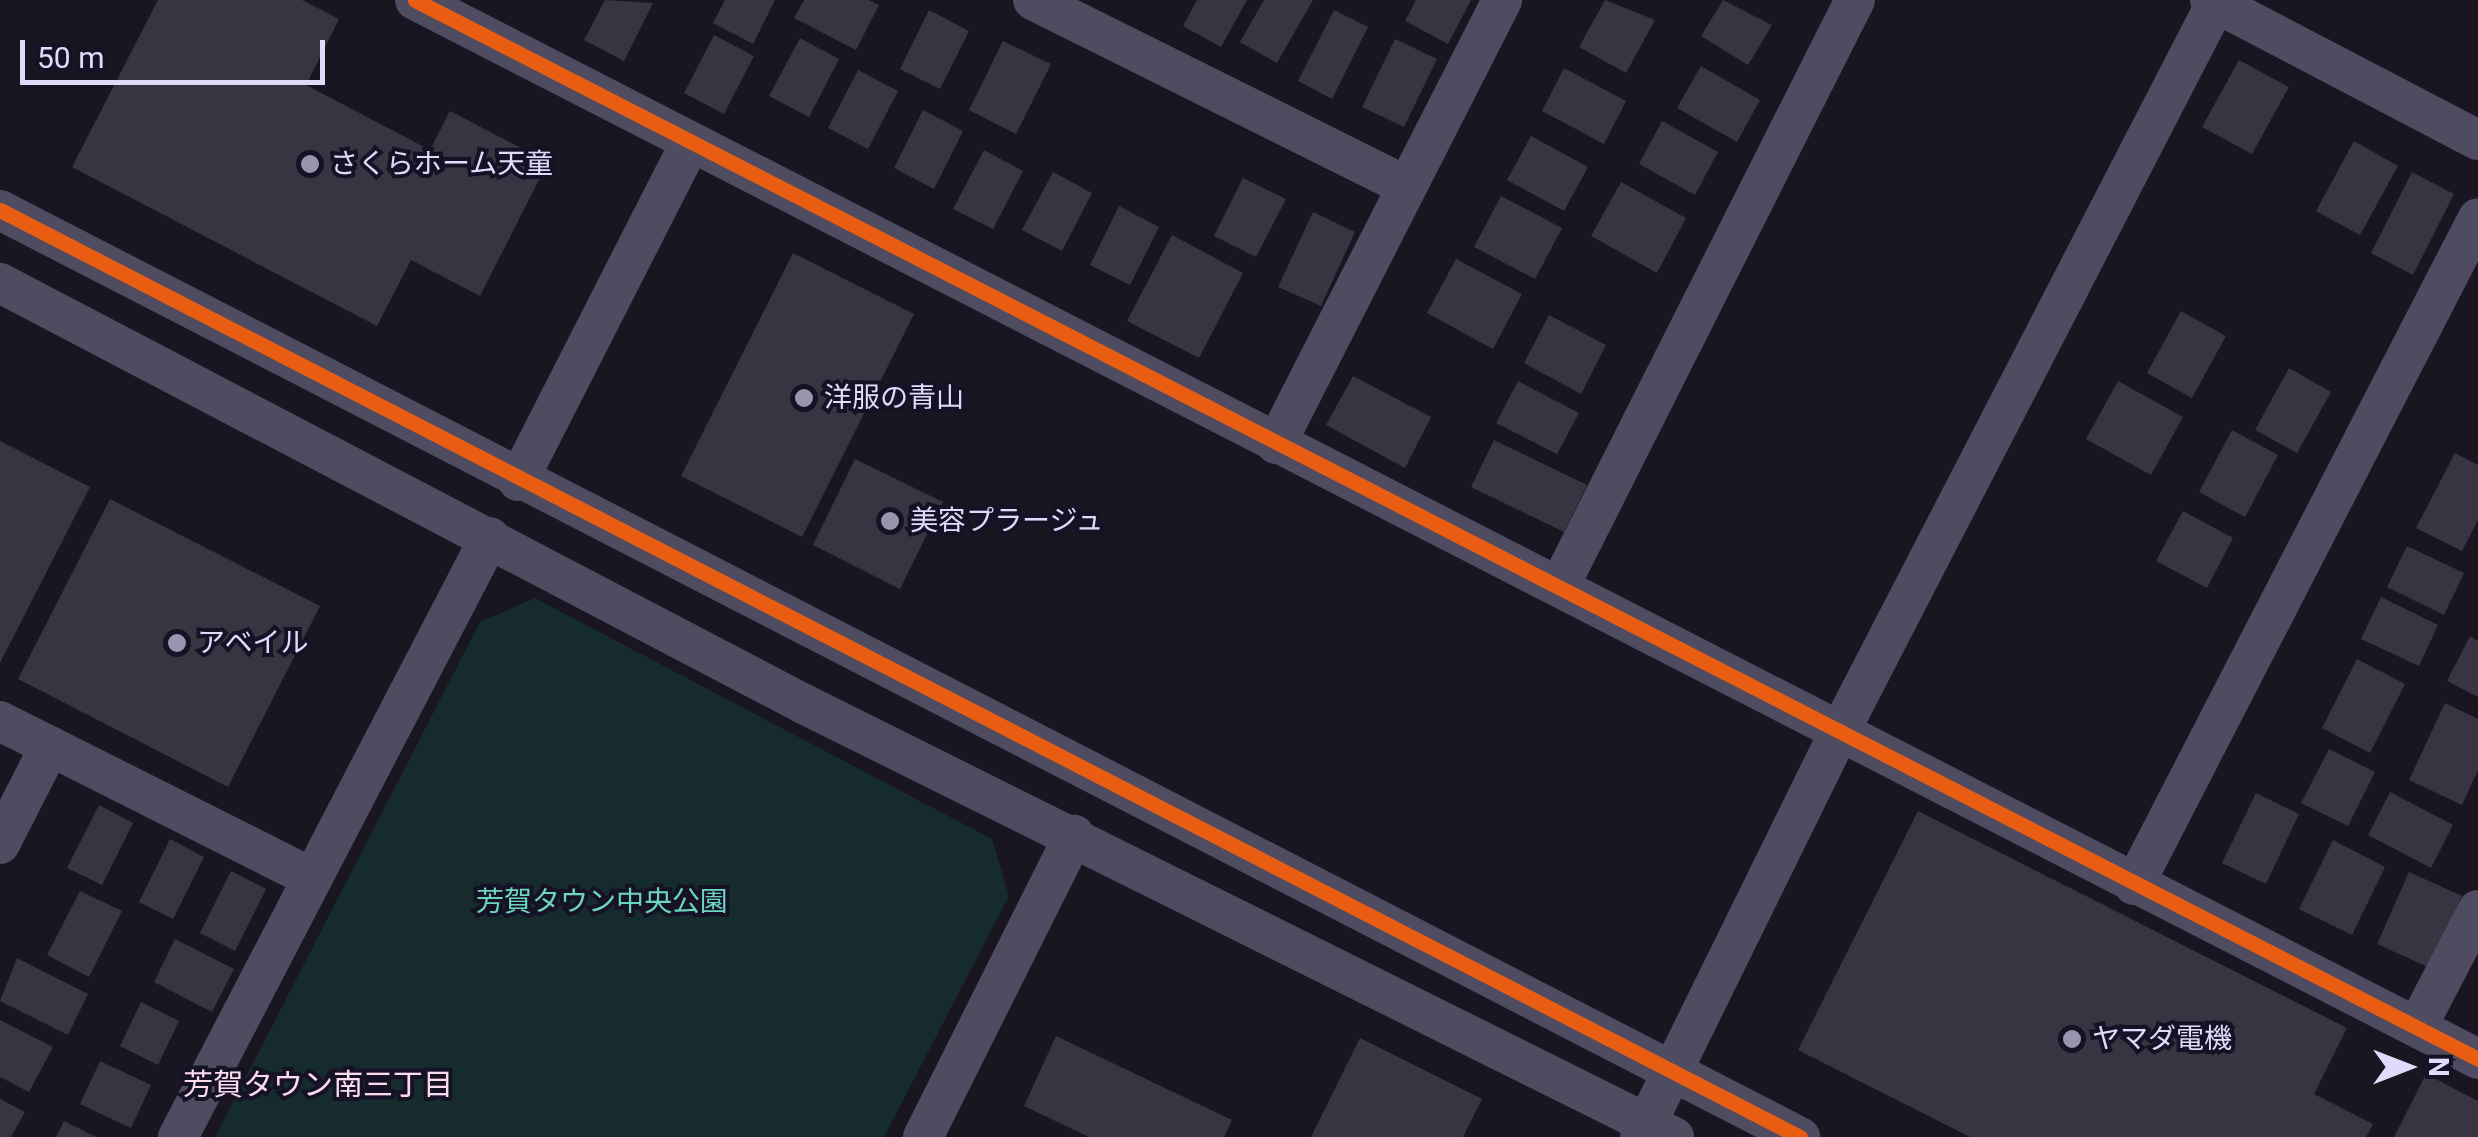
<!DOCTYPE html>
<html>
<head>
<meta charset="utf-8">
<style>
  body { margin:0 }
  #map { position:relative; width:2478px; height:1137px; overflow:hidden; background:#191621; font-family:Roboto,"Noto Sans JP",sans-serif }
  div>[style] { position:absolute }
  .green>* { inset:0; background:#162b2d }
  .building>* { inset:0; background:#383442 }
  .minor>* { height:40px; margin:-20px; padding:0 20px; transform-origin:20px; border-radius:20px; background:#4f4c61 }
  .cycleway>* { height:15px; margin:-7.5px; padding:0 7.5px; transform-origin:7.5px; border-radius:7.5px; background:#e95d12 }
  .dots>* { width:28px; height:28px; translate:-50% -50%; box-sizing:border-box; border:5px solid #161225; border-radius:50% }
  span { translate:-50% -50%; white-space:nowrap; text-align:center; line-height:1.15; -webkit-text-stroke:8px #161225; paint-order:stroke }
  .poi-label { font-size:28px; color:#e0dafb }
  .left { translate:0 -50%; text-align:left }
  .park-label { font-size:28px; color:#6cd5c2 }
  .neighbourhood-label { font-size:30px; color:#fcdbee }
  .north { position:absolute; left:2358px; top:1017px; width:100px; height:100px; -webkit-text-stroke:8px #161225; paint-order:stroke; rotate:90deg; font-size:28px; font-weight:700; line-height:40px; text-align:center; color:#e0dafb }
  .north::after { content:''; display:block; margin:auto; width:35px; height:45px; background:#e0dafb; clip-path:polygon(50% 0,100% 100%,50% 72%,0 100%) }
  .scale { position:absolute; left:20px; top:40px; width:305px; height:45px; box-sizing:border-box; border:5px solid #e0dafb; border-top:0; padding-left:12px; font-size:30px; line-height:35px; white-space:nowrap; color:#e0dafb; -webkit-text-stroke:8px #161225; paint-order:stroke }
</style>
</head>
<body>
<div id="map">
  <div class="green">
    <div style="clip-path:polygon(535px 598px,992px 839px,1009px 896px,884px 1137px,215px 1137px,480px 622px)"></div>
  </div>
  <div class="building">
    <div style="clip-path:polygon(158px 0,302px 0,339px 19px,306px 85px,430px 150px,450px 111px,548px 162px,480px 296px,411px 260px,377px 326px,72px 167px)"></div>
    <div style="clip-path:polygon(605px 0,653px 3px,624px 61px,584px 40px)"></div>
    <div style="clip-path:polygon(725px 0,775px 0,753px 44px,713px 23px)"></div>
    <div style="clip-path:polygon(804px 0,869px 0,879px 5px,856px 50px,794px 18px)"></div>
    <div style="clip-path:polygon(1197px 0,1247px 0,1221px 47px,1183px 26px)"></div>
    <div style="clip-path:polygon(1264px 0,1313px 0,1277px 63px,1240px 42px)"></div>
    <div style="clip-path:polygon(1416px 0,1471px 0,1448px 44px,1405px 21px)"></div>
    <div style="clip-path:polygon(1605px 0,1655px 20px,1626px 73px,1579px 47px)"></div>
    <div style="clip-path:polygon(1723px 0,1772px 25px,1748px 65px,1701px 36px)"></div>
    <div style="clip-path:polygon(929px 10px,969px 31px,940px 89px,900px 69px)"></div>
    <div style="clip-path:polygon(1334px 10px,1368px 27px,1332px 99px,1298px 81px)"></div>
    <div style="clip-path:polygon(714px 35px,754px 56px,724px 114px,684px 93px)"></div>
    <div style="clip-path:polygon(800px 38px,839px 59px,809px 117px,769px 96px)"></div>
    <div style="clip-path:polygon(1395px 39px,1437px 59px,1404px 127px,1362px 107px)"></div>
    <div style="clip-path:polygon(1003px 41px,1051px 64px,1016px 134px,969px 110px)"></div>
    <div style="clip-path:polygon(2239px 60px,2289px 87px,2252px 154px,2202px 127px)"></div>
    <div style="clip-path:polygon(1701px 66px,1760px 100px,1737px 142px,1677px 108px)"></div>
    <div style="clip-path:polygon(1564px 68px,1626px 101px,1604px 144px,1542px 111px)"></div>
    <div style="clip-path:polygon(858px 70px,898px 91px,868px 149px,828px 128px)"></div>
    <div style="clip-path:polygon(923px 110px,963px 131px,934px 189px,894px 168px)"></div>
    <div style="clip-path:polygon(1662px 121px,1718px 152px,1695px 195px,1639px 164px)"></div>
    <div style="clip-path:polygon(1531px 136px,1588px 167px,1564px 211px,1507px 180px)"></div>
    <div style="clip-path:polygon(2354px 141px,2398px 166px,2360px 235px,2316px 211px)"></div>
    <div style="clip-path:polygon(984px 150px,1023px 171px,993px 229px,953px 209px)"></div>
    <div style="clip-path:polygon(1053px 172px,1092px 193px,1062px 251px,1022px 230px)"></div>
    <div style="clip-path:polygon(2412px 172px,2454px 194px,2413px 275px,2371px 253px)"></div>
    <div style="clip-path:polygon(1243px 178px,1286px 199px,1256px 257px,1214px 236px)"></div>
    <div style="clip-path:polygon(1621px 182px,1686px 218px,1657px 273px,1591px 236px)"></div>
    <div style="clip-path:polygon(1501px 196px,1562px 228px,1535px 279px,1474px 247px)"></div>
    <div style="clip-path:polygon(1119px 206px,1159px 227px,1130px 285px,1090px 265px)"></div>
    <div style="clip-path:polygon(1313px 212px,1355px 232px,1321px 306px,1278px 287px)"></div>
    <div style="clip-path:polygon(1172px 235px,1243px 273px,1199px 358px,1127px 321px)"></div>
    <div style="clip-path:polygon(793px 253px,914px 314px,802px 537px,681px 476px)"></div>
    <div style="clip-path:polygon(1456px 259px,1522px 294px,1493px 349px,1427px 313px)"></div>
    <div style="clip-path:polygon(2181px 311px,2226px 336px,2192px 398px,2147px 373px)"></div>
    <div style="clip-path:polygon(1549px 315px,1606px 345px,1581px 394px,1524px 363px)"></div>
    <div style="clip-path:polygon(2289px 368px,2331px 392px,2297px 453px,2255px 430px)"></div>
    <div style="clip-path:polygon(1353px 376px,1431px 417px,1405px 468px,1326px 425px)"></div>
    <div style="clip-path:polygon(1518px 381px,1579px 413px,1557px 454px,1496px 423px)"></div>
    <div style="clip-path:polygon(2118px 381px,2183px 417px,2151px 475px,2086px 439px)"></div>
    <div style="clip-path:polygon(2232px 430px,2278px 455px,2245px 517px,2199px 492px)"></div>
    <div style="clip-path:polygon(1494px 440px,1587px 485px,1564px 532px,1471px 487px)"></div>
    <div style="clip-path:polygon(0 441px,90px 487px,0 663px)"></div>
    <div style="clip-path:polygon(2455px 453px,2478px 465px,2478px 520px,2462px 551px,2416px 528px)"></div>
    <div style="clip-path:polygon(855px 459px,943px 502px,900px 589px,813px 545px)"></div>
    <div style="clip-path:polygon(110px 499px,320px 606px,228px 787px,18px 679px)"></div>
    <div style="clip-path:polygon(2183px 511px,2233px 538px,2207px 588px,2156px 561px)"></div>
    <div style="clip-path:polygon(2407px 546px,2464px 573px,2444px 615px,2387px 587px)"></div>
    <div style="clip-path:polygon(2381px 597px,2438px 625px,2419px 666px,2361px 639px)"></div>
    <div style="clip-path:polygon(2470px 636px,2478px 641px,2478px 697px,2447px 681px)"></div>
    <div style="clip-path:polygon(2357px 659px,2405px 684px,2370px 753px,2322px 728px)"></div>
    <div style="clip-path:polygon(2445px 703px,2478px 719px,2478px 770px,2462px 805px,2409px 780px)"></div>
    <div style="clip-path:polygon(2329px 749px,2375px 772px,2348px 826px,2301px 803px)"></div>
    <div style="clip-path:polygon(2390px 792px,2453px 825px,2431px 868px,2368px 835px)"></div>
    <div style="clip-path:polygon(2256px 793px,2299px 814px,2266px 884px,2222px 863px)"></div>
    <div style="clip-path:polygon(99px 805px,133px 823px,102px 885px,67px 868px)"></div>
    <div style="clip-path:polygon(1918px 811px,2347px 1028px,2314px 1094px,2373px 1124px,2366px 1137px,1970px 1137px,1798px 1050px)"></div>
    <div style="clip-path:polygon(170px 839px,204px 857px,173px 919px,139px 902px)"></div>
    <div style="clip-path:polygon(2333px 840px,2385px 867px,2352px 935px,2299px 909px)"></div>
    <div style="clip-path:polygon(231px 871px,266px 889px,235px 951px,200px 933px)"></div>
    <div style="clip-path:polygon(2409px 872px,2462px 896px,2430px 968px,2377px 944px)"></div>
    <div style="clip-path:polygon(80px 891px,122px 911px,89px 977px,47px 955px)"></div>
    <div style="clip-path:polygon(175px 939px,234px 969px,212px 1012px,154px 982px)"></div>
    <div style="clip-path:polygon(17px 958px,88px 994px,68px 1035px,0 1001px)"></div>
    <div style="clip-path:polygon(141px 1002px,179px 1021px,158px 1065px,120px 1046px)"></div>
    <div style="clip-path:polygon(0 1020px,53px 1047px,29px 1092px,0 1077px)"></div>
    <div style="clip-path:polygon(1056px 1036px,1232px 1120px,1224px 1137px,1089px 1137px,1024px 1106px)"></div>
    <div style="clip-path:polygon(1360px 1038px,1482px 1099px,1463px 1137px,1311px 1137px)"></div>
    <div style="clip-path:polygon(100px 1061px,151px 1085px,131px 1128px,80px 1104px)"></div>
    <div style="clip-path:polygon(2426px 1074px,2478px 1101px,2478px 1137px,2394px 1137px)"></div>
    <div style="clip-path:polygon(0 1099px,25px 1112px,11px 1137px,0 1137px)"></div>
    <div style="clip-path:polygon(64px 1121px,96px 1137px,56px 1137px)"></div>
  </div>
  <div class="minor">
    <div style="left:415px;top:0;width:2319px;rotate:27.17deg"></div>
    <div style="left:1033px;top:0;width:415px;rotate:26.5deg"></div>
    <div style="left:2210px;top:0;width:302px;rotate:27.6deg"></div>
    <div style="left:0;top:210px;width:2025px;rotate:27.25deg"></div>
    <div style="left:0;top:283px;width:908px;rotate:27.64deg"></div>
    <div style="left:804px;top:704px;width:972px;rotate:26.46deg"></div>
    <div style="left:1276px;top:444px;width:498px;rotate:-63deg"></div>
    <div style="left:518px;top:481px;width:376px;rotate:-63deg"></div>
    <div style="left:1560px;top:585px;width:655px;rotate:-63.24deg"></div>
    <div style="left:0;top:721px;width:349px;rotate:26.7deg"></div>
    <div style="left:0;top:844px;width:110px;rotate:-63deg"></div>
    <div style="left:2134px;top:885px;width:750px;rotate:-62.72deg"></div>
    <div style="left:2417px;top:1027px;width:132px;rotate:-62.5deg"></div>
    <div style="left:178px;top:1137px;width:676px;rotate:-62.53deg"></div>
    <div style="left:923px;top:1137px;width:338px;rotate:-63.4deg"></div>
    <div style="left:1640px;top:1137px;width:453px;rotate:-63.8deg"></div>
    <div style="left:1840px;top:731px;width:819px;rotate:-62.68deg"></div>
  </div>
  <div class="cycleway">
    <div style="left:415px;top:0;width:2319px;rotate:27.17deg"></div>
    <div style="left:0;top:210px;width:2025px;rotate:27.25deg"></div>
  </div>
  <div class="dots">
    <div style="left:310px;top:164px;background:#9a95af"></div>
    <div style="left:804px;top:398px;background:#9a95af"></div>
    <div style="left:890px;top:521px;background:#9a95af"></div>
    <div style="left:177px;top:643px;background:#9a95af"></div>
    <div style="left:2072px;top:1039px;background:#9a95af"></div>
  </div>
  <div class="poi-label">
    <span class="left" style="left:330px;top:164px">さくらホーム天童</span>
    <span class="left" style="left:824px;top:398px">洋服の青山</span>
    <span class="left" style="left:910px;top:521px">美容プラージュ</span>
    <span class="left" style="left:197px;top:643px">アベイル</span>
    <span class="left" style="left:2092px;top:1039px">ヤマダ電機</span>
  </div>
  <div class="park-label">
    <span style="left:602px;top:902px">芳賀タウン中央公園</span>
  </div>
  <div class="neighbourhood-label">
    <span style="left:318px;top:1085px">芳賀タウン南三丁目</span>
  </div>
  <div class="north">N</div>
  <div class="scale">50 m</div>
</div>
</body>
</html>
